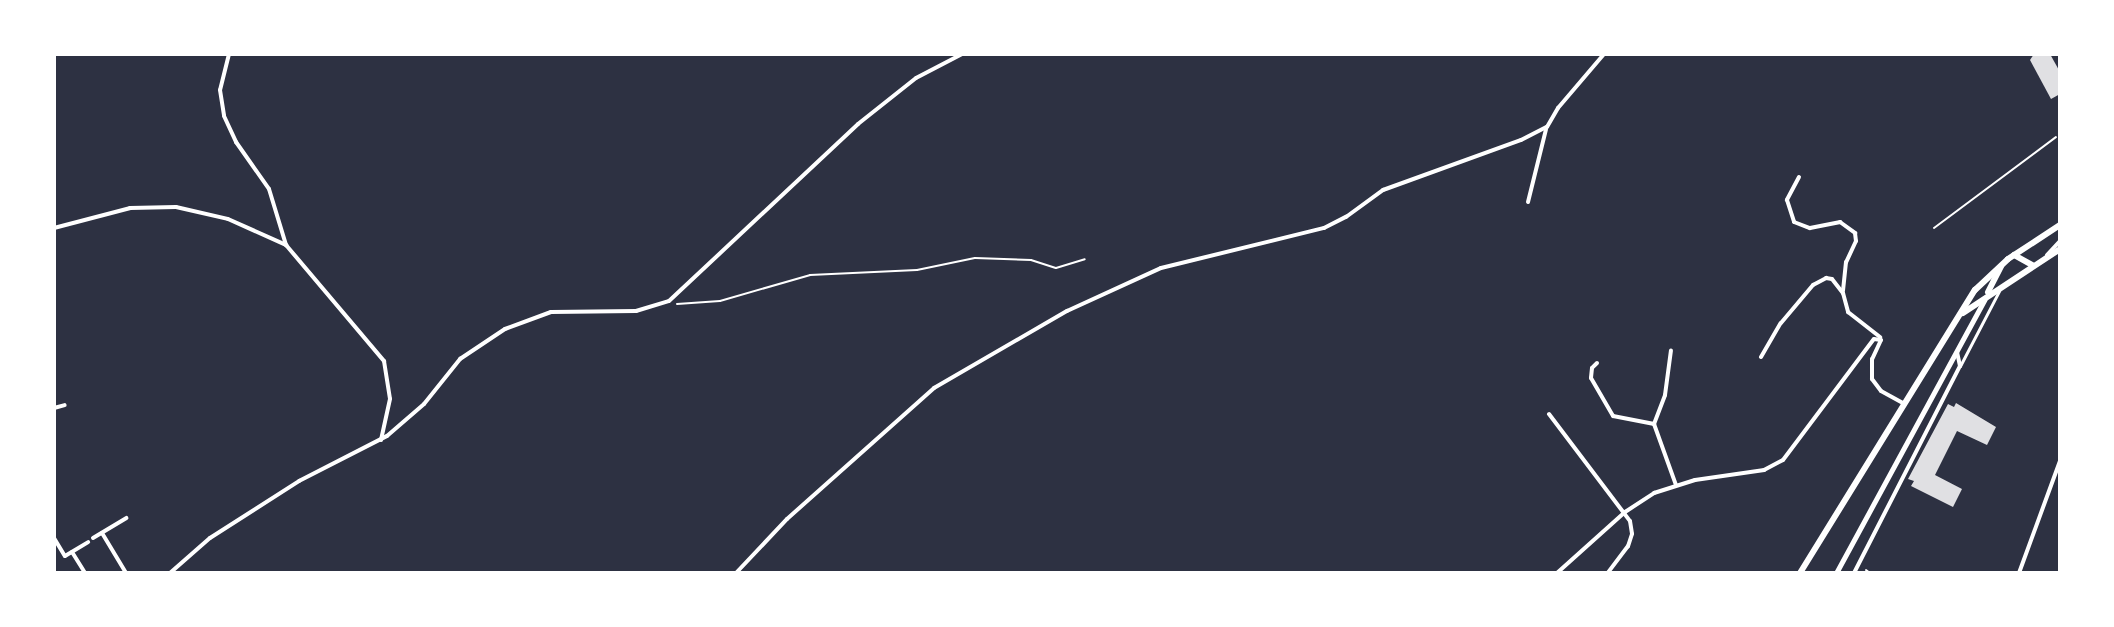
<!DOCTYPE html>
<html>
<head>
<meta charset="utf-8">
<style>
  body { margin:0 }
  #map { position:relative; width:2114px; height:627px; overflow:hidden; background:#2d3142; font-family:Mulish,sans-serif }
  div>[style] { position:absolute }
  .building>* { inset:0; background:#e0e0e3 }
  .path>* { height:2px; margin:-1px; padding:0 1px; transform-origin:1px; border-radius:1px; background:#fff }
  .pedestrian>* { height:3px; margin:-1.5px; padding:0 1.5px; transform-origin:1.5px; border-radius:1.5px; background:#fff }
  .minor>* { height:4px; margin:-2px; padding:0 2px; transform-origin:2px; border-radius:2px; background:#fff }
  .tertiary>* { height:5px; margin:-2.5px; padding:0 2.5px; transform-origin:2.5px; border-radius:2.5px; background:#fff }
  .primary>* { height:6px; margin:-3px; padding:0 3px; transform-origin:3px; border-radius:3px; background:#fff }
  span { translate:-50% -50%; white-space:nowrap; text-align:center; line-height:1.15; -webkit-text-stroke:8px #fff; paint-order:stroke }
  .frame { position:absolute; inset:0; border:56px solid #fff; pointer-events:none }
</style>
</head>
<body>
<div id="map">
  <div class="building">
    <div style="clip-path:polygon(2034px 54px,2050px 54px,2060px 72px,2060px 94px,2051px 99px,2030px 60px)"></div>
    <div style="clip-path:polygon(1956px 403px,1996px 427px,1987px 445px,1957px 431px,1935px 475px,1962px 489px,1953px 507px,1911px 486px,1914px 481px,1908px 479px,1948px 404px,1954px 407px)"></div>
  </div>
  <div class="path">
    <div style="left:1934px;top:228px;width:152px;rotate:-36.7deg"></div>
    <div style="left:677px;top:304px;width:43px;rotate:-4deg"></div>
    <div style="left:720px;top:301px;width:94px;rotate:-16.1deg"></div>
    <div style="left:810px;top:275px;width:107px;rotate:-2.7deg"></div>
    <div style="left:917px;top:270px;width:59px;rotate:-11.7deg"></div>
    <div style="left:975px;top:258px;width:56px;rotate:2deg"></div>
    <div style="left:1031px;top:260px;width:26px;rotate:18deg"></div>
    <div style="left:1056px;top:268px;width:30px;rotate:-17deg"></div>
    <div style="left:1866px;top:570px;width:5px;rotate:37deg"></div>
  </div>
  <div class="pedestrian">
    <div style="left:1960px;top:366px;width:85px;rotate:-62.5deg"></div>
  </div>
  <div class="minor">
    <div style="left:229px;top:54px;width:37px;rotate:104deg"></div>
    <div style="left:220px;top:90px;width:26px;rotate:81deg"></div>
    <div style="left:224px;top:116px;width:29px;rotate:65deg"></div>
    <div style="left:236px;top:142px;width:57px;rotate:54.9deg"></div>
    <div style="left:269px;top:189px;width:59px;rotate:73.1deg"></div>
    <div style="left:286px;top:245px;width:152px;rotate:49.8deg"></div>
    <div style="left:384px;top:361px;width:38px;rotate:81deg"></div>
    <div style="left:390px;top:399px;width:42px;rotate:102.4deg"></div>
    <div style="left:1799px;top:177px;width:26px;rotate:118deg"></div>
    <div style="left:1787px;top:200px;width:23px;rotate:72deg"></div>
    <div style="left:1794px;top:222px;width:17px;rotate:21deg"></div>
    <div style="left:1810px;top:228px;width:31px;rotate:-11deg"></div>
    <div style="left:1840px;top:222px;width:19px;rotate:36deg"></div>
    <div style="left:1855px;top:233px;width:8px;rotate:83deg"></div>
    <div style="left:1856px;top:241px;width:23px;rotate:115deg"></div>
    <div style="left:1846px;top:262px;width:29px;rotate:96deg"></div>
    <div style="left:1528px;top:202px;width:75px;rotate:-76.1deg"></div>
    <div style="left:54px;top:228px;width:79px;rotate:-14.7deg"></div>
    <div style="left:130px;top:208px;width:46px;rotate:-1.2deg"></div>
    <div style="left:176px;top:207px;width:53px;rotate:13deg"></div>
    <div style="left:228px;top:219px;width:64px;rotate:24.1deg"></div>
    <div style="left:2047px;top:255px;width:19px;rotate:-47deg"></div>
    <div style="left:1761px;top:357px;width:39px;rotate:-60deg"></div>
    <div style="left:1781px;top:323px;width:50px;rotate:-49.9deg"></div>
    <div style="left:1813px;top:285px;width:15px;rotate:-28deg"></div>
    <div style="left:1826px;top:278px;width:6px;rotate:9deg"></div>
    <div style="left:1832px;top:279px;width:18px;rotate:52deg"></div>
    <div style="left:1843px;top:293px;width:20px;rotate:75deg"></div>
    <div style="left:1848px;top:312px;width:41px;rotate:38deg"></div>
    <div style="left:1597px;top:363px;width:7px;rotate:135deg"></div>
    <div style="left:1592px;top:368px;width:10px;rotate:96deg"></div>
    <div style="left:1591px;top:378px;width:44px;rotate:59.9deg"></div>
    <div style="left:1613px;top:416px;width:42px;rotate:11deg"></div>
    <div style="left:54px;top:408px;width:11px;rotate:-15deg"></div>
    <div style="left:1549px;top:414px;width:134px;rotate:52.9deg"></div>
    <div style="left:1630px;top:521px;width:13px;rotate:81deg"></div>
    <div style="left:1632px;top:534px;width:13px;rotate:108deg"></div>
    <div style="left:1628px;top:546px;width:34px;rotate:127deg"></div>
    <div style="left:1654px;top:424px;width:31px;rotate:-69deg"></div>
    <div style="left:1665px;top:395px;width:45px;rotate:-82.4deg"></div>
    <div style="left:1654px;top:424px;width:65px;rotate:70.2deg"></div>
    <div style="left:102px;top:533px;width:47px;rotate:59deg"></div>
    <div style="left:54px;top:538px;width:21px;rotate:59deg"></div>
    <div style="left:65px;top:556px;width:27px;rotate:-31deg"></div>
    <div style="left:93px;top:538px;width:39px;rotate:-31deg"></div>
    <div style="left:72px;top:552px;width:25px;rotate:58deg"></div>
    <div style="left:170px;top:573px;width:53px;rotate:-41.2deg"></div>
    <div style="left:210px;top:538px;width:106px;rotate:-32.6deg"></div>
    <div style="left:299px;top:481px;width:99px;rotate:-27.1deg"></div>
    <div style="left:387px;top:436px;width:49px;rotate:-40.9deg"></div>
    <div style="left:424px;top:404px;width:58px;rotate:-51.3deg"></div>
    <div style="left:460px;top:359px;width:54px;rotate:-33.7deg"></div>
    <div style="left:505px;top:329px;width:49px;rotate:-20.3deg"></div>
    <div style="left:551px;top:312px;width:85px;rotate:-0.7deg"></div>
    <div style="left:636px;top:311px;width:34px;rotate:-17deg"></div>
    <div style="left:669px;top:301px;width:259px;rotate:-43.1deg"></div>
    <div style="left:858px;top:124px;width:74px;rotate:-38.4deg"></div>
    <div style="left:916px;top:78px;width:52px;rotate:-27.6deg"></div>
    <div style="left:736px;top:573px;width:74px;rotate:-46.6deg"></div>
    <div style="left:787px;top:519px;width:197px;rotate:-41.7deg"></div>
    <div style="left:934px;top:388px;width:154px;rotate:-30.1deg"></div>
    <div style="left:1067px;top:311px;width:103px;rotate:-24.6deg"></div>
    <div style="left:1161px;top:268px;width:168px;rotate:-13.8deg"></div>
    <div style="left:1324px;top:228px;width:25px;rotate:-27deg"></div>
    <div style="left:1346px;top:217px;width:46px;rotate:-36.1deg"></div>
    <div style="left:1383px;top:190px;width:147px;rotate:-19.9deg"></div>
    <div style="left:1521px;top:140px;width:29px;rotate:-27deg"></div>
    <div style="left:1547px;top:127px;width:22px;rotate:-60deg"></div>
    <div style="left:1558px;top:108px;width:71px;rotate:-49.6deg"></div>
    <div style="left:1557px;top:573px;width:91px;rotate:-41.9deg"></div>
    <div style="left:1625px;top:512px;width:35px;rotate:-33deg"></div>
    <div style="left:1654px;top:493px;width:43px;rotate:-17.6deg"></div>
    <div style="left:1695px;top:480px;width:70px;rotate:-8.2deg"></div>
    <div style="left:1764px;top:470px;width:21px;rotate:-28deg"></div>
    <div style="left:1783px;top:460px;width:151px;rotate:-53.1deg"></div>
    <div style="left:1874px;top:339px;width:7px;rotate:8deg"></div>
    <div style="left:1881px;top:340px;width:21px;rotate:115deg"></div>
    <div style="left:1872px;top:359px;width:20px;rotate:90deg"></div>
    <div style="left:1872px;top:379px;width:15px;rotate:53deg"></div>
    <div style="left:1881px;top:391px;width:25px;rotate:29deg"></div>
    <div style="left:1854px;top:573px;width:233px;rotate:-62.9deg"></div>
    <div style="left:1960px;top:366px;width:14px;rotate:-102deg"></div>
    <div style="left:2019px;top:573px;width:119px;rotate:-69.9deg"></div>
  </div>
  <div class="tertiary">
    <div style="left:1836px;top:573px;width:311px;rotate:-61.5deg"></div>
  </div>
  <div class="primary">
    <div style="left:2014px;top:255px;width:21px;rotate:29deg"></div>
    <div style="left:1988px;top:292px;width:29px;rotate:-63deg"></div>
    <div style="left:1963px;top:313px;width:116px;rotate:-33.4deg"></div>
    <div style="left:1800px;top:573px;width:333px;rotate:-58.3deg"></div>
    <div style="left:1975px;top:290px;width:45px;rotate:-43.2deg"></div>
    <div style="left:2008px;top:259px;width:62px;rotate:-33.2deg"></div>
  </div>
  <div class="frame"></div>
</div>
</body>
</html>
